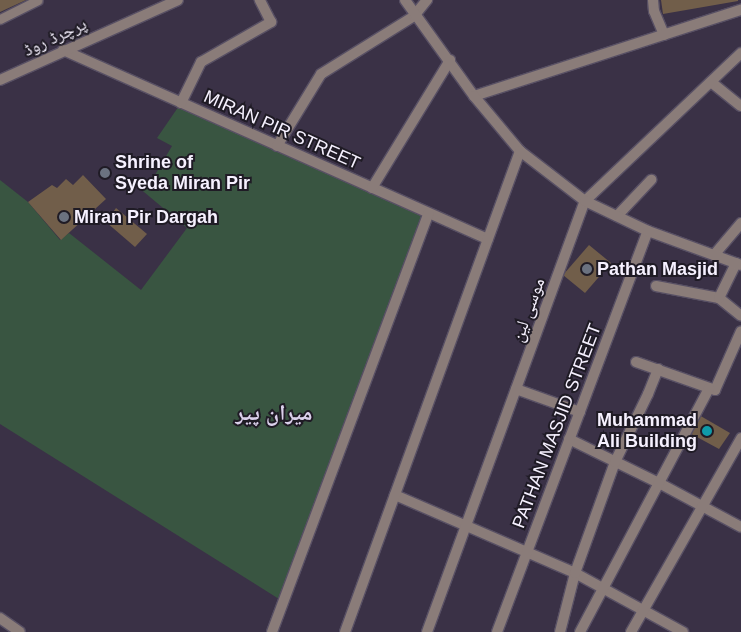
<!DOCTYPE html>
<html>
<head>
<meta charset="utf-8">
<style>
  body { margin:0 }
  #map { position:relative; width:741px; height:632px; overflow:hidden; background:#3a3146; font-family:Arial,"Noto Naskh Arabic",sans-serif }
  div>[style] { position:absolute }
  .green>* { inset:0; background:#395541 }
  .building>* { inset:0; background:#715e4a }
  .roads { filter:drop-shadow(1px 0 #585064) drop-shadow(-1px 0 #585064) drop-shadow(0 1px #585064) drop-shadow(0 -1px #585064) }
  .service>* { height:9px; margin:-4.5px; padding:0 4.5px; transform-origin:4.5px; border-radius:4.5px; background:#8a7c79 }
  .minor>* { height:10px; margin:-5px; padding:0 5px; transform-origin:5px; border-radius:5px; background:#8a7c79 }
  .tertiary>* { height:10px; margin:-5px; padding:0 5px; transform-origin:5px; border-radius:5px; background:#8a7c79 }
  .dots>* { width:14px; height:14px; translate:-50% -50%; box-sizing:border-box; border:2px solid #1f1b25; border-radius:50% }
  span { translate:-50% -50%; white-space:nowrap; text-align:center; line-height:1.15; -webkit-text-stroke:4px #1f1b25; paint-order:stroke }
  .street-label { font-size:18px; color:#f6f1ff }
  .poi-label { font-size:18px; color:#f6f1ff; font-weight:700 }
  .left { translate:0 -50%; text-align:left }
  .right { translate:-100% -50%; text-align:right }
  .district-label { font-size:22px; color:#dbd0eb; font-weight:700 }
</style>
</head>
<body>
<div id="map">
  <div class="green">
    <div style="clip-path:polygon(181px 103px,429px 213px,279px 599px,0 424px,0 180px,28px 202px,60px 240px,69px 233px,141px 290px,187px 228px,138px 187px,155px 175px,172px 146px,157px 138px)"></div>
  </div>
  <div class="building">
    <div style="clip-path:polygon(0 0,26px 0,0 12px)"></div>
    <div style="clip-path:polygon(661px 0,738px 0,738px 1px,663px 14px)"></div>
    <div style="clip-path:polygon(83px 175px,106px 199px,61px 240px,28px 202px,52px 185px,57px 188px,66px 179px,73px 185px)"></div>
    <div style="clip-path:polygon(116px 208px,147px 234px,135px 247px,106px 222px)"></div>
    <div style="clip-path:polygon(589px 245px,611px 263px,585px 293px,563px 275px)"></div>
    <div style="clip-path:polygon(692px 411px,730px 433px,719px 449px,684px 430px)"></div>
  </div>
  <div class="roads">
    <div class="service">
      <div style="left:0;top:19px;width:42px;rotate:-26.6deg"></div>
    </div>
    <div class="minor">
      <div style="left:653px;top:0;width:11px;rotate:85deg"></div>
      <div style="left:654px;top:11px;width:26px;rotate:67deg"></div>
      <div style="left:63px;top:50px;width:465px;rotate:24deg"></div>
      <div style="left:711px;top:82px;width:38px;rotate:39deg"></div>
      <div style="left:474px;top:96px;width:281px;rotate:-17.9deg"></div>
      <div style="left:181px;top:103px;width:46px;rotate:-64deg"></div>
      <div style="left:201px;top:62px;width:81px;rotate:-29.7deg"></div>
      <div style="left:271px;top:22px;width:25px;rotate:-117deg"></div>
      <div style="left:277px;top:146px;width:84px;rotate:-58.6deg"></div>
      <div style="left:321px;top:74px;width:110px;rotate:-31.9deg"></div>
      <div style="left:414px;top:16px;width:21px;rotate:-51deg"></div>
      <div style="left:372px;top:188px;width:150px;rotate:-58.6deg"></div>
      <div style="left:617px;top:216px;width:50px;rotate:-46.6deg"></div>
      <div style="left:714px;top:255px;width:42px;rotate:-49.8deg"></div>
      <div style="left:656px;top:286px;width:64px;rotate:10.8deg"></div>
      <div style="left:719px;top:298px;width:28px;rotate:39deg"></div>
      <div style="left:719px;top:298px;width:39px;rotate:-64deg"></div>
      <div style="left:636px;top:362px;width:84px;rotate:19.5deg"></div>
      <div style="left:715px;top:390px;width:64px;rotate:-66.2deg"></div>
      <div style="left:516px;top:389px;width:68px;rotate:19.8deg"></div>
      <div style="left:569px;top:439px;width:100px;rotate:26.1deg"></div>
      <div style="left:659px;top:483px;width:93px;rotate:28.2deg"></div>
      <div style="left:395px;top:495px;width:196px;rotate:23.4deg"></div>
      <div style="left:575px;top:573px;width:123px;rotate:28.6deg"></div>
      <div style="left:272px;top:632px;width:447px;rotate:-69.5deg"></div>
      <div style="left:345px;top:632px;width:512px;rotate:-70.01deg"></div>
      <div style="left:427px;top:632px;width:459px;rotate:-69.9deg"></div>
      <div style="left:585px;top:201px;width:215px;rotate:-43.5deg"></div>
      <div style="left:497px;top:632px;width:428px;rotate:-69.4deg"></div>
      <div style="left:560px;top:632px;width:61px;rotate:-75.7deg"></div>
      <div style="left:575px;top:573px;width:118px;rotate:-70.2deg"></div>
      <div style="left:615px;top:462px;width:76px;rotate:-64.1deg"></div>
      <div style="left:648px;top:394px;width:27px;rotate:-68deg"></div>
      <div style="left:580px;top:632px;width:276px;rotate:-62.1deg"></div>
      <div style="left:631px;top:632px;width:223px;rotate:-60.4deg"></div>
    </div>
    <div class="tertiary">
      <div style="left:405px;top:0;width:118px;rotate:54.3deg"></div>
      <div style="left:474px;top:96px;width:72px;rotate:50.1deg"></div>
      <div style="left:520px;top:151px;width:82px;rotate:37.6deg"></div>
      <div style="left:585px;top:201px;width:70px;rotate:25.5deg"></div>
      <div style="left:648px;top:231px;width:99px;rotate:20.1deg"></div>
      <div style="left:0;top:80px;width:195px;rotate:-24.2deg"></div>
      <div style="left:0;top:618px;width:24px;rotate:35deg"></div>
    </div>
  </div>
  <div class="dots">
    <div style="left:105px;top:173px;background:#6b7280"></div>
    <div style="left:64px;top:217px;background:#6b7280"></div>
    <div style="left:587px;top:269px;background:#6b7280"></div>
    <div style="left:707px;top:431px;background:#0f9aa8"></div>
  </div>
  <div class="street-label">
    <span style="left:55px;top:37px;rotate:-25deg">پرچرڈ روڈ</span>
    <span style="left:282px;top:130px;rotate:24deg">MIRAN PIR STREET</span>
    <span style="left:528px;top:310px;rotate:-70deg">موسی لین</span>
    <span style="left:557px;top:426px;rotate:-69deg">PATHAN MASJID STREET</span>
  </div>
  <div class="poi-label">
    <span class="left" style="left:115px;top:173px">Shrine of<br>Syeda Miran Pir</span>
    <span class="left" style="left:74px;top:217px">Miran Pir Dargah</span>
    <span class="left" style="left:597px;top:269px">Pathan Masjid</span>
    <span class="right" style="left:697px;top:431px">Muhammad<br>Ali Building</span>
  </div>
  <div class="district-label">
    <span style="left:274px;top:413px">میران پیر</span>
  </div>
</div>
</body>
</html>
